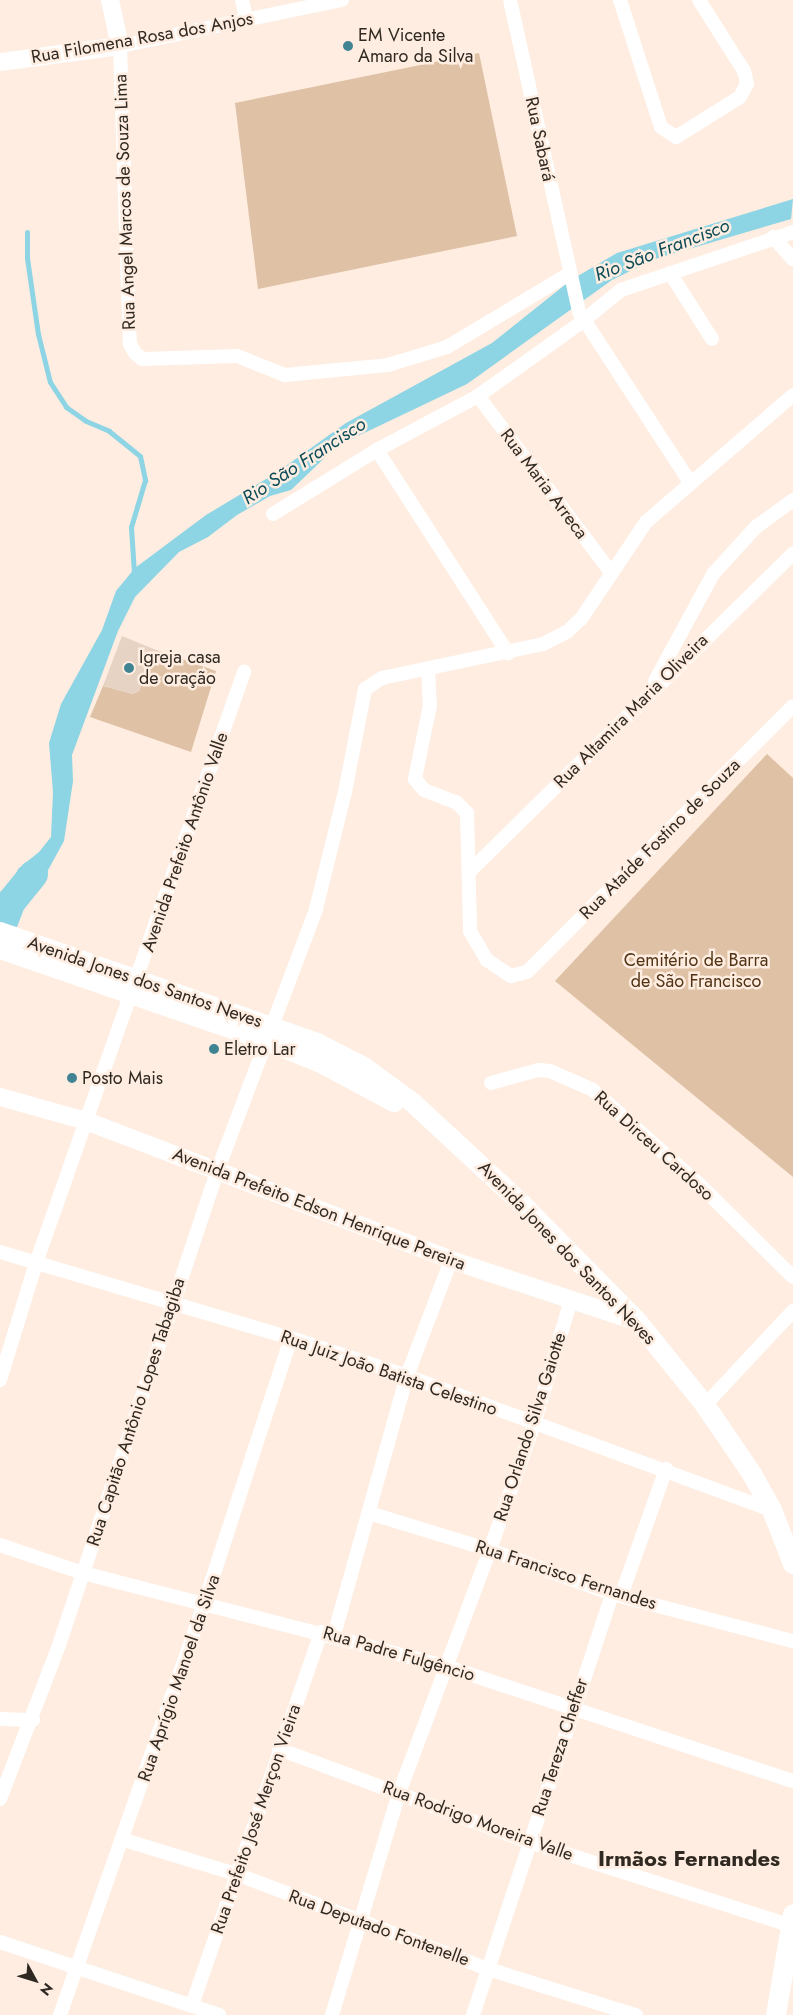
<!DOCTYPE html>
<html>
<head>
<meta charset="utf-8">
<style>
  body { margin:0 }
  #map { position:relative; width:793px; height:2015px; overflow:hidden; background:#feede0; font-family:Jost,sans-serif }
  div>[style] { position:absolute }
  .green>* { inset:0; background:#dfc1a6 }
  .water>* { inset:0; background:#8dd4e4 }
  .stream>* { height:5px; margin:-2.5px; padding:0 2.5px; transform-origin:2.5px; border-radius:2.5px; background:#8dd4e4 }
  .river>* { height:29px; margin:-14.5px; padding:0 14.5px; transform-origin:14.5px; border-radius:14.5px; background:#8dd4e4 }
  .building>* { inset:0; background:#e7d3c3 }
  .minor>* { height:14px; margin:-7px; padding:0 7px; transform-origin:7px; border-radius:7px; background:#fff }
  .tertiary>* { height:18px; margin:-9px; padding:0 9px; transform-origin:9px; border-radius:9px; background:#fff }
  .secondary>* { height:20px; margin:-10px; padding:0 10px; transform-origin:10px; border-radius:10px; background:#fff }
  .dots>* { width:14px; height:14px; translate:-50% -50%; box-sizing:border-box; border:2px solid #feede0; border-radius:50% }
  span { translate:-50% -50%; white-space:nowrap; text-align:center; line-height:1.15; -webkit-text-stroke:5px #feede0; paint-order:stroke }
  .poi-label { font-size:18px; color:#302922 }
  .left { translate:0 -50%; text-align:left }
  .street-label { font-size:18px; color:#302922 }
  .park-label { font-size:18px; color:#523315 }
  .water-label { font-size:19px; color:#0b4b57; font-style:italic }
  .district-label { font-size:22px; color:#302922; font-weight:700 }
  .north { position:absolute; left:10px; top:1955px; width:50px; height:50px; -webkit-text-stroke:4px #feede0; paint-order:stroke; rotate:129deg; font-size:14px; font-weight:700; line-height:20px; text-align:center; color:#302922 }
  .north::after { content:''; display:block; margin:auto; width:18px; height:22px; background:#302922; clip-path:polygon(50% 0,100% 100%,50% 72%,0 100%) }
</style>
</head>
<body>
<div id="map">
  <div class="green">
    <div style="clip-path:polygon(479px 53px,517px 236px,258px 289px,235px 103px)"></div>
    <div style="clip-path:polygon(156px 650px,216px 671px,191px 752px,90px 717px,103px 686px,133px 694px,139px 691px)"></div>
    <div style="clip-path:polygon(767px 754px,793px 778px,793px 1177px,555px 981px)"></div>
  </div>
  <div class="water">
    <div style="clip-path:polygon(793px 199px,791px 219px,655px 259px,612px 280px,467px 384px,337px 446px,291px 490px,270px 496px,237px 515px,208px 537px,179px 552px,135px 597px,118px 631px,72px 755px,73px 781px,64px 841px,47px 872px,30px 883px,20px 909px,5px 903px,18px 869px,39px 852px,51px 837px,53px 792px,49px 743px,61px 704px,102px 630px,116px 591px,135px 568px,206px 515px,276px 473px,346px 423px,492px 343px,571px 280px,617px 253px)"></div>
  </div>
  <div class="stream">
    <div style="left:27px;top:232px;width:26px;rotate:90deg"></div>
    <div style="left:27px;top:258px;width:77px;rotate:81.8deg"></div>
    <div style="left:38px;top:334px;width:49px;rotate:76deg"></div>
    <div style="left:50px;top:382px;width:30px;rotate:57deg"></div>
    <div style="left:66px;top:407px;width:24px;rotate:35deg"></div>
    <div style="left:86px;top:421px;width:25px;rotate:23deg"></div>
    <div style="left:109px;top:431px;width:40px;rotate:39deg"></div>
    <div style="left:140px;top:456px;width:25px;rotate:78deg"></div>
    <div style="left:145px;top:480px;width:49px;rotate:106.6deg"></div>
    <div style="left:131px;top:527px;width:47px;rotate:86.3deg"></div>
  </div>
  <div class="river">
    <div style="left:0;top:929px;width:30px;rotate:-69deg"></div>
    <div style="left:11px;top:901px;width:35px;rotate:-51deg"></div>
  </div>
  <div class="building">
    <div style="clip-path:polygon(122px 636px,156px 650px,139px 691px,133px 694px,103px 686px)"></div>
  </div>
  <div class="minor">
    <div style="left:242px;top:0;width:19px;rotate:78deg"></div>
    <div style="left:342px;top:0;width:227px;rotate:168.3deg"></div>
    <div style="left:120px;top:46px;width:298px;rotate:88.1deg"></div>
    <div style="left:130px;top:344px;width:10px;rotate:61deg"></div>
    <div style="left:135px;top:353px;width:9px;rotate:41deg"></div>
    <div style="left:142px;top:359px;width:95px;rotate:-1.8deg"></div>
    <div style="left:237px;top:356px;width:52px;rotate:21.6deg"></div>
    <div style="left:285px;top:375px;width:103px;rotate:-5.5deg"></div>
    <div style="left:388px;top:365px;width:62px;rotate:-17deg"></div>
    <div style="left:447px;top:347px;width:142px;rotate:-30.9deg"></div>
    <div style="left:510px;top:0;width:320px;rotate:77.5deg"></div>
    <div style="left:579px;top:312px;width:203px;rotate:56.9deg"></div>
    <div style="left:620px;top:0;width:133px;rotate:72.1deg"></div>
    <div style="left:661px;top:127px;width:18px;rotate:34deg"></div>
    <div style="left:676px;top:137px;width:75px;rotate:-32deg"></div>
    <div style="left:740px;top:97px;width:15px;rotate:-62deg"></div>
    <div style="left:747px;top:84px;width:13px;rotate:-103deg"></div>
    <div style="left:744px;top:71px;width:84px;rotate:-122.4deg"></div>
    <div style="left:773px;top:237px;width:30px;rotate:48deg"></div>
    <div style="left:670px;top:273px;width:78px;rotate:57.5deg"></div>
    <div style="left:478px;top:396px;width:219px;rotate:53deg"></div>
    <div style="left:377px;top:450px;width:242px;rotate:57.2deg"></div>
    <div style="left:273px;top:514px;width:122px;rotate:-31.6deg"></div>
    <div style="left:377px;top:450px;width:115px;rotate:-28.1deg"></div>
    <div style="left:478px;top:396px;width:129px;rotate:-35.5deg"></div>
    <div style="left:583px;top:321px;width:49px;rotate:-39.2deg"></div>
    <div style="left:621px;top:290px;width:182px;rotate:-18.6deg"></div>
    <div style="left:428px;top:669px;width:36px;rotate:87deg"></div>
    <div style="left:430px;top:705px;width:76px;rotate:101.5deg"></div>
    <div style="left:415px;top:779px;width:14px;rotate:51deg"></div>
    <div style="left:424px;top:790px;width:34px;rotate:21deg"></div>
    <div style="left:456px;top:802px;width:16px;rotate:45deg"></div>
    <div style="left:467px;top:813px;width:118px;rotate:88.5deg"></div>
    <div style="left:470px;top:931px;width:34px;rotate:60deg"></div>
    <div style="left:487px;top:960px;width:29px;rotate:34deg"></div>
    <div style="left:511px;top:976px;width:16px;rotate:-14deg"></div>
    <div style="left:527px;top:972px;width:376px;rotate:-45deg"></div>
    <div style="left:655px;top:681px;width:122px;rotate:-61.5deg"></div>
    <div style="left:713px;top:574px;width:64px;rotate:-47.5deg"></div>
    <div style="left:756px;top:527px;width:46px;rotate:-36.1deg"></div>
    <div style="left:470px;top:871px;width:453px;rotate:-44.5deg"></div>
    <div style="left:491px;top:1083px;width:49px;rotate:-15.5deg"></div>
    <div style="left:538px;top:1070px;width:12px;rotate:5deg"></div>
    <div style="left:550px;top:1071px;width:47px;rotate:23.8deg"></div>
    <div style="left:593px;top:1090px;width:143px;rotate:41.6deg"></div>
    <div style="left:700px;top:1185px;width:131px;rotate:44.7deg"></div>
    <div style="left:0;top:1252px;width:303px;rotate:16.5deg"></div>
    <div style="left:291px;top:1338px;width:122px;rotate:18.1deg"></div>
    <div style="left:407px;top:1376px;width:389px;rotate:20.2deg"></div>
    <div style="left:0;top:1380px;width:122px;rotate:-72.9deg"></div>
    <div style="left:36px;top:1263px;width:627px;rotate:-70.61deg"></div>
    <div style="left:705px;top:1405px;width:129px;rotate:-46.9deg"></div>
    <div style="left:369px;top:1513px;width:127px;rotate:17deg"></div>
    <div style="left:490px;top:1550px;width:130px;rotate:19.8deg"></div>
    <div style="left:612px;top:1594px;width:187px;rotate:14.6deg"></div>
    <div style="left:0;top:1545px;width:88px;rotate:18.6deg"></div>
    <div style="left:83px;top:1573px;width:377px;rotate:14.4deg"></div>
    <div style="left:448px;top:1667px;width:363px;rotate:18.3deg"></div>
    <div style="left:621px;top:1596px;width:135px;rotate:-70.5deg"></div>
    <div style="left:334px;top:1635px;width:269px;rotate:-74.3deg"></div>
    <div style="left:407px;top:1376px;width:124px;rotate:-69.2deg"></div>
    <div style="left:0;top:1719px;width:33px;rotate:2deg"></div>
    <div style="left:279px;top:1749px;width:267px;rotate:20.4deg"></div>
    <div style="left:529px;top:1842px;width:277px;rotate:17.7deg"></div>
    <div style="left:0;top:1799px;width:165px;rotate:-69deg"></div>
    <div style="left:59px;top:1645px;width:502px;rotate:-71.53deg"></div>
    <div style="left:218px;top:1169px;width:278px;rotate:-69.3deg"></div>
    <div style="left:316px;top:909px;width:121px;rotate:-76.1deg"></div>
    <div style="left:345px;top:792px;width:105px;rotate:-79deg"></div>
    <div style="left:365px;top:689px;width:20px;rotate:-33deg"></div>
    <div style="left:382px;top:678px;width:165px;rotate:-11.9deg"></div>
    <div style="left:543px;top:644px;width:28px;rotate:-27deg"></div>
    <div style="left:568px;top:631px;width:18px;rotate:-43deg"></div>
    <div style="left:581px;top:619px;width:117px;rotate:-56.2deg"></div>
    <div style="left:646px;top:522px;width:194px;rotate:-40.8deg"></div>
    <div style="left:124px;top:1840px;width:120px;rotate:16.9deg"></div>
    <div style="left:239px;top:1875px;width:266px;rotate:20.7deg"></div>
    <div style="left:488px;top:1969px;width:155px;rotate:17.3deg"></div>
    <div style="left:0;top:1942px;width:231px;rotate:18.4deg"></div>
    <div style="left:192px;top:2005px;width:395px;rotate:-70.9deg"></div>
    <div style="left:60px;top:2015px;width:435px;rotate:-70.7deg"></div>
    <div style="left:204px;top:1604px;width:280px;rotate:-71.9deg"></div>
    <div style="left:332px;top:2015px;width:232px;rotate:-73.2deg"></div>
    <div style="left:399px;top:1793px;width:259px;rotate:-69.5deg"></div>
    <div style="left:490px;top:1550px;width:133px;rotate:-70.8deg"></div>
    <div style="left:534px;top:1424px;width:129px;rotate:-73.4deg"></div>
    <div style="left:473px;top:2015px;width:443px;rotate:-71.7deg"></div>
  </div>
  <div class="tertiary">
    <div style="left:0;top:62px;width:121px;rotate:-7.6deg"></div>
    <div style="left:120px;top:46px;width:47px;rotate:-102.3deg"></div>
    <div style="left:0;top:1097px;width:89px;rotate:15.6deg"></div>
    <div style="left:86px;top:1121px;width:391px;rotate:20.8deg"></div>
    <div style="left:451px;top:1260px;width:197px;rotate:18.3deg"></div>
  </div>
  <div class="secondary">
    <div style="left:0;top:932px;width:336px;rotate:19.3deg"></div>
    <div style="left:317px;top:1043px;width:53px;rotate:27.1deg"></div>
    <div style="left:364px;top:1067px;width:59px;rotate:36.1deg"></div>
    <div style="left:412px;top:1102px;width:149px;rotate:42.8deg"></div>
    <div style="left:521px;top:1203px;width:167px;rotate:45.5deg"></div>
    <div style="left:638px;top:1322px;width:107px;rotate:51.1deg"></div>
    <div style="left:705px;top:1405px;width:83px;rotate:55.7deg"></div>
    <div style="left:752px;top:1474px;width:41px;rotate:60.9deg"></div>
    <div style="left:772px;top:1510px;width:58px;rotate:68.7deg"></div>
    <div style="left:0;top:949px;width:282px;rotate:19deg"></div>
    <div style="left:267px;top:1041px;width:58px;rotate:22.2deg"></div>
    <div style="left:321px;top:1063px;width:83px;rotate:28.1deg"></div>
    <div style="left:776px;top:2015px;width:102px;rotate:-80.4deg"></div>
  </div>
  <div class="dots">
    <div style="left:348px;top:46px;background:#408493"></div>
    <div style="left:129px;top:668px;background:#408493"></div>
    <div style="left:214px;top:1049px;background:#408493"></div>
    <div style="left:72px;top:1078px;background:#408493"></div>
  </div>
  <div class="poi-label">
    <span class="left" style="left:358px;top:46px">EM Vicente<br>Amaro da Silva</span>
    <span class="left" style="left:139px;top:668px">Igreja casa<br>de oração</span>
    <span class="left" style="left:224px;top:1049px">Eletro Lar</span>
    <span class="left" style="left:82px;top:1078px">Posto Mais</span>
  </div>
  <div class="street-label">
    <span style="left:142px;top:38px;rotate:-10deg">Rua Filomena Rosa dos Anjos</span>
    <span style="left:540px;top:139px;rotate:78deg">Rua Sabará</span>
    <span style="left:125px;top:202px;rotate:-92deg">Rua Angel Marcos de Souza Lima</span>
    <span style="left:544px;top:484px;rotate:53deg">Rua Maria Arreca</span>
    <span style="left:631px;top:711px;rotate:-45deg">Rua Altamira Maria Oliveira</span>
    <span style="left:660px;top:839px;rotate:-45deg">Rua Ataíde Fostino de Souza</span>
    <span style="left:185px;top:842px;rotate:-71deg">Avenida Prefeito Antônio Valle</span>
    <span style="left:145px;top:982px;rotate:19deg">Avenida Jones dos Santos Neves</span>
    <span style="left:654px;top:1146px;rotate:42deg">Rua Dirceu Cardoso</span>
    <span style="left:319px;top:1209px;rotate:21deg">Avenida Prefeito Edson Henrique Pereira</span>
    <span style="left:567px;top:1253px;rotate:46deg">Avenida Jones dos Santos Neves</span>
    <span style="left:389px;top:1373px;rotate:19deg">Rua Juiz João Batista Celestino</span>
    <span style="left:136px;top:1412px;rotate:-72deg">Rua Capitão Antônio Lopes Tabagiba</span>
    <span style="left:530px;top:1427px;rotate:-72deg">Rua Orlando Silva Gaiotte</span>
    <span style="left:566px;top:1575px;rotate:18deg">Rua Francisco Fernandes</span>
    <span style="left:399px;top:1654px;rotate:16deg">Rua Padre Fulgêncio</span>
    <span style="left:179px;top:1678px;rotate:-71deg">Rua Aprígio Manoel da Silva</span>
    <span style="left:560px;top:1747px;rotate:-72deg">Rua Tereza Cheffer</span>
    <span style="left:256px;top:1819px;rotate:-71deg">Rua Prefeito José Merçon Vieira</span>
    <span style="left:478px;top:1821px;rotate:20deg">Rua Rodrigo Moreira Valle</span>
    <span style="left:379px;top:1928px;rotate:20deg">Rua Deputado Fontenelle</span>
  </div>
  <div class="park-label">
    <span style="left:696px;top:971px">Cemitério de Barra<br>de São Francisco</span>
  </div>
  <div class="water-label">
    <span style="left:662px;top:250px;rotate:-21deg">Rio São Francisco</span>
    <span style="left:304px;top:461px;rotate:-33deg">Rio São Francisco</span>
  </div>
  <div class="district-label">
    <span style="left:689px;top:1859px">Irmãos Fernandes</span>
  </div>
  <div class="north">N</div>
</div>
</body>
</html>
